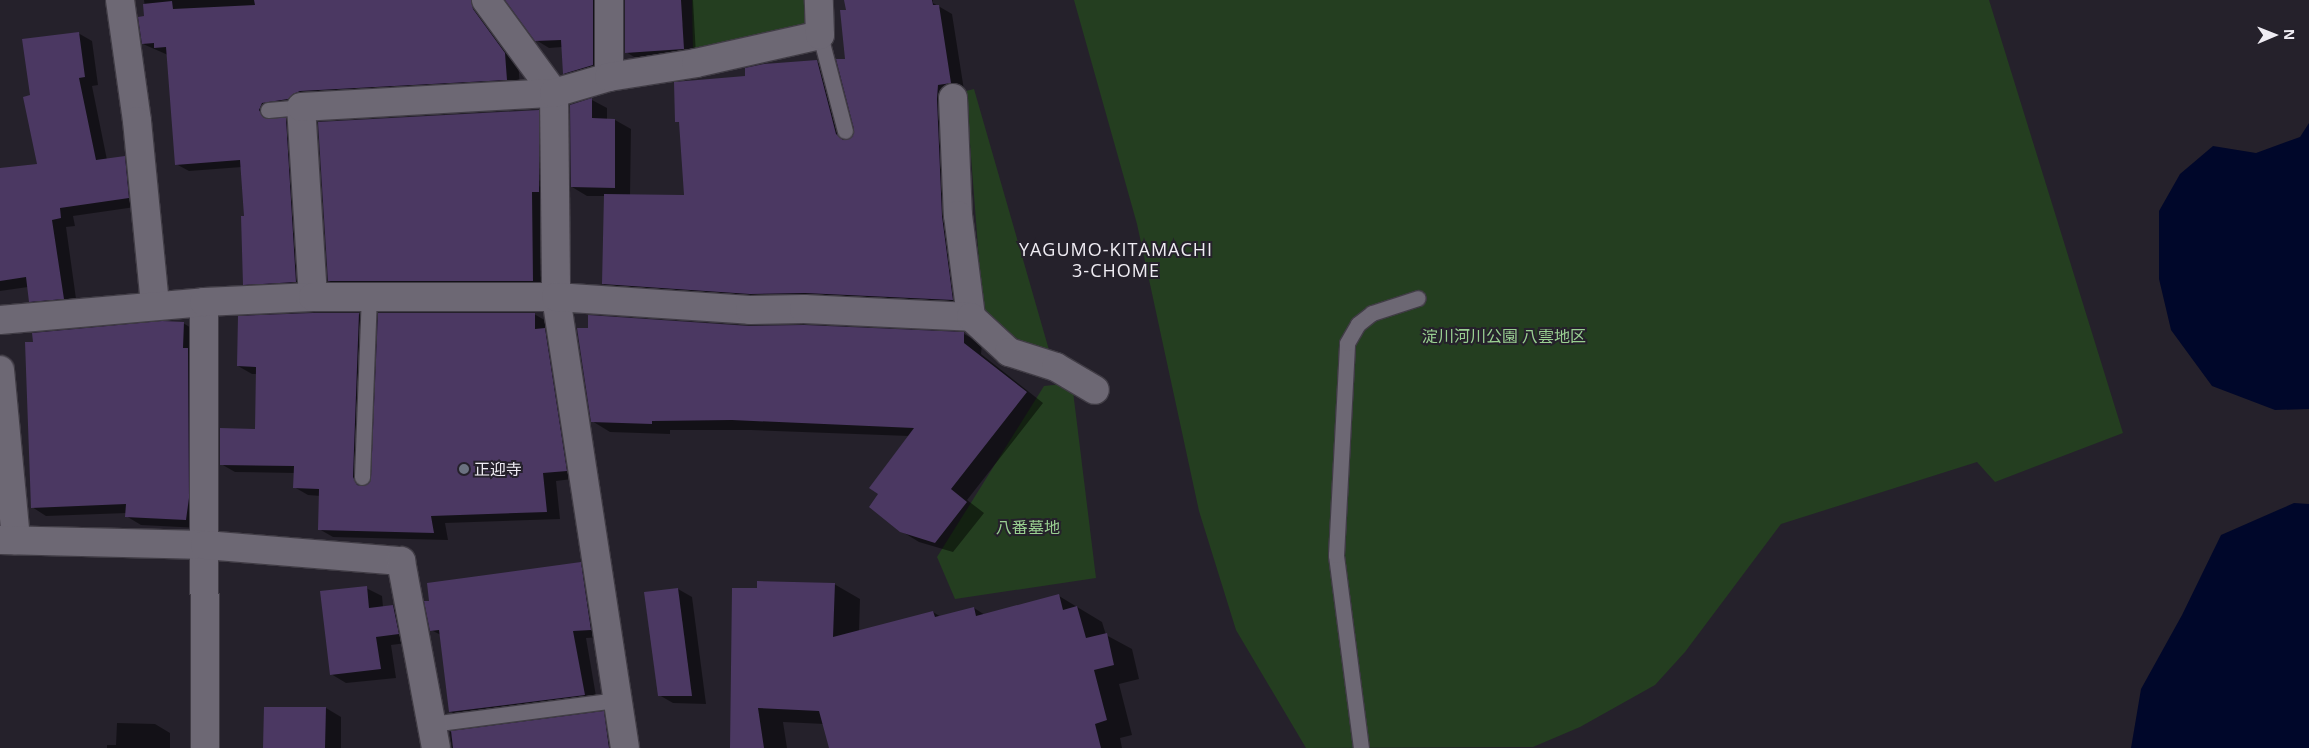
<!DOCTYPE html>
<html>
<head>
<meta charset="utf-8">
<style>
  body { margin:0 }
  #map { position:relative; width:2309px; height:748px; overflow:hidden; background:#25212b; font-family:"Open Sans","Noto Sans JP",sans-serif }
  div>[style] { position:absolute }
  .green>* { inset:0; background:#243e20 }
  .water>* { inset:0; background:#00072a }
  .shadow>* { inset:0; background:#0007 }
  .building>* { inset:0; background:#4b3862 }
  .roads { filter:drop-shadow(1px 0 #403c45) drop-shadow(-1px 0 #403c45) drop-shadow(0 1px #403c45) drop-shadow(0 -1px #403c45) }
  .service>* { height:15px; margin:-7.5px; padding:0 7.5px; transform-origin:7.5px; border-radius:7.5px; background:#6d6874 }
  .minor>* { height:28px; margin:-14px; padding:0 14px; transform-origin:14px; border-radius:14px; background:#6d6874 }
  .dots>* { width:14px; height:14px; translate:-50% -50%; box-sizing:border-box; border:2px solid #25212b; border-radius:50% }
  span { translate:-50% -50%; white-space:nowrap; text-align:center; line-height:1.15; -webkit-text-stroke:4px #25212b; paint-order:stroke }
  .park-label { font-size:16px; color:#99cf91 }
  .poi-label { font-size:16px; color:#efecf3 }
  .left { translate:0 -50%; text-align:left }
  .neighbourhood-label { font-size:18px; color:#efecf3; letter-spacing:1px }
  .north { position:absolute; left:2249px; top:10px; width:50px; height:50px; -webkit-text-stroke:4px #25212b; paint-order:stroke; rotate:89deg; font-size:14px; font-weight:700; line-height:20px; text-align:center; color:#efecf3 }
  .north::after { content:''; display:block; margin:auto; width:18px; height:22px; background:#efecf3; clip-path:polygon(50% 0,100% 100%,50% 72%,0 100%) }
</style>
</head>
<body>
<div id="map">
  <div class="green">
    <div style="clip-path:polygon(692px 0,808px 0,807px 29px,693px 53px)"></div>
    <div style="clip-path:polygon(1074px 0,1989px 0,2123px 433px,1995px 482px,1977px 462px,1781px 524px,1685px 652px,1655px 685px,1580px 727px,1533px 747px,1306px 748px,1236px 630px,1199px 511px,1137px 224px)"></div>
    <div style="clip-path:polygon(974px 89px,1049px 350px,1032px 350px,983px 312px,966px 91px)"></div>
    <div style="clip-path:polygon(1072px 383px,1096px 578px,955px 599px,937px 557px,1044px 386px)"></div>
  </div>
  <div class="water">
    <div style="clip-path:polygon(2309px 123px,2309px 409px,2275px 410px,2212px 386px,2171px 330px,2159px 279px,2159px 211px,2180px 174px,2213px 146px,2256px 153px,2300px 137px)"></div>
    <div style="clip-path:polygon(2294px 503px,2309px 504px,2309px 748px,2131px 748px,2141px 689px,2182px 615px,2221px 535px)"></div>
  </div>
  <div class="shadow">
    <div style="clip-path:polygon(144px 0,485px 0,518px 61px,520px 87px,276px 109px,270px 119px,286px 119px,299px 126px,309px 289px,257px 291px,244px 284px,245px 217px,242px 167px,189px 171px,176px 164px,168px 55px,143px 44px,146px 17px)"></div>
    <div style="clip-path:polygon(507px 0,608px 0,606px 72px,577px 81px,564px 73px,562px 47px,549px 48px,536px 40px)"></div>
    <div style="clip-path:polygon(626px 0,693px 0,696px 56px,639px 60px,626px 52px)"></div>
    <div style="clip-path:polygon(898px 0,933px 0,933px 3px,952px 14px,964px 90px,951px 93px,966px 308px,617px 292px,603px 284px,605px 196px,587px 196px,572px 187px,592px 100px,607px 108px,607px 120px,615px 120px,631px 129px,630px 196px,686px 196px,680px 123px,677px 121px,747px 77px,817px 62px,830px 70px,849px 140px,853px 138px,855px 129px,846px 60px)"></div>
    <div style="clip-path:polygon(78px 33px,92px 41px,98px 85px,92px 86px,107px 160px,124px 157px,138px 166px,142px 206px,73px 216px,75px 226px,66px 227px,77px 306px,44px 309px,30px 301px,28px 287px,0 291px,0 169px,39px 165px,31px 96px)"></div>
    <div style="clip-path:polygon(538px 111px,550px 118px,544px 288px,341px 288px,329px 281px)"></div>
    <div style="clip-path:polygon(359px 314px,373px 322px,366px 489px,534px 314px,548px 322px,580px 478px,556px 481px,560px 519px,445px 523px,448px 540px,333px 537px,319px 529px,321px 496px,308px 495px,294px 487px,295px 473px,235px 472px,221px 464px,256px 431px,257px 374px,252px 374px,238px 366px)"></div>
    <div style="clip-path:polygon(183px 323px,198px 332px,200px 528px,141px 525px,126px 516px,127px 513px,46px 516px,32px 507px)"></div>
    <div style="clip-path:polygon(804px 326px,964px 334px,982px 344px,981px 354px,1043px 403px,967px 500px,984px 513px,953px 552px,919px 542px,901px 531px,879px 494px,909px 436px,751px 430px,670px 430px,670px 434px,610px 432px,592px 421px,749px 327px)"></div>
    <div style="clip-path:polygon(580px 563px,594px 571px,604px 637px,586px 638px,597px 702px,463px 719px,450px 711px,441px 635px,431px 630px)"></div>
    <div style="clip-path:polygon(834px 584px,860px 599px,859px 632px,933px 612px,941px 617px,974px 608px,985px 615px,1059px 596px,1102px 622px,1106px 635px,1132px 649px,1139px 679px,1119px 684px,1132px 735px,1120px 738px,1122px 748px,830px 748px,824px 724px,783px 722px,787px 748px,731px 748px,758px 589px)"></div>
    <div style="clip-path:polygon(366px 588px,382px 596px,383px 607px,393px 606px,409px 615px,414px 642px,391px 645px,396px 678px,346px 683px,331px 674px)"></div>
    <div style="clip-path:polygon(678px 589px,692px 597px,706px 704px,673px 703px,659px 695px)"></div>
    <div style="clip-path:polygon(326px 708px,341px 717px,341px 748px,264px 748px)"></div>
    <div style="clip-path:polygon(603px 713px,616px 720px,622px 748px,452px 748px,450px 732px)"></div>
    <div style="clip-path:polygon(117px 723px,155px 724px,170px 733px,170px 748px,107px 748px,107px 745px,116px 745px)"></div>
  </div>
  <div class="building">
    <div style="clip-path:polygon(254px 0,471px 0,473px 9px,505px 53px,507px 80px,300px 91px,293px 94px,288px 99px,262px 103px,259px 110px,264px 118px,286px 118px,296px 282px,243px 285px,241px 216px,244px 216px,240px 160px,175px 165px,166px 47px,154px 48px,154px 43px,142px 44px,138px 17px,144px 16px,143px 4px,172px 1px,173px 9px,255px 5px)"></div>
    <div style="clip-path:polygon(505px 0,593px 0,593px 65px,563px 74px,561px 40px,535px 41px)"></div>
    <div style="clip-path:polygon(625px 0,681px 0,684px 49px,625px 53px)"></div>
    <div style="clip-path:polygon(844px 0,932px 0,933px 5px,939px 5px,951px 83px,938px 85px,937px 99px,942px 216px,953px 300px,805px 293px,750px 294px,602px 284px,604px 194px,684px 195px,679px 122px,675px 122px,674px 82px,745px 76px,745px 68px,764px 64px,817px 60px,836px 134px,843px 140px,852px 137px,854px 129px,836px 59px,845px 59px,840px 10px,846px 10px)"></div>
    <div style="clip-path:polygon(79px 32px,85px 77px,79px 78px,96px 160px,125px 156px,129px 198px,60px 208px,61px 218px,52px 220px,64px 299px,29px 302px,26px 277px,0 281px,0 168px,37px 164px,23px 97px,30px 95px,22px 39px)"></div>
    <div style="clip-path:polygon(592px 98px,592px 118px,615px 119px,615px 188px,571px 187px,570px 105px)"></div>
    <div style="clip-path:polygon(539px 110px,539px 192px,532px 192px,533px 281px,328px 281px,318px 122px)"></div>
    <div style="clip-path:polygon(313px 313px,359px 313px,353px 477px,357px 485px,362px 486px,370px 482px,371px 477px,378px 313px,535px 313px,535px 329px,545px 328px,567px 471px,543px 473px,547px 512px,431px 516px,434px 533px,318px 530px,319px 489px,293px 488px,294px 466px,220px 465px,220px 428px,255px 429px,256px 367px,237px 366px,238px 316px)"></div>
    <div style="clip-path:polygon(588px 315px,749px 326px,804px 325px,964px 332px,964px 343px,1027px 392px,951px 489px,967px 502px,935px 543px,900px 532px,869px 507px,878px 494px,869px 488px,914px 428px,732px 420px,652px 421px,652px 424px,591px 422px,577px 328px,588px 328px)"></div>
    <div style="clip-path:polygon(162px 321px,184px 322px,183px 348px,188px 348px,189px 498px,186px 520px,125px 517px,126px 504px,31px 508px,25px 342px,33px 342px,32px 333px)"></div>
    <div style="clip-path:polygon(581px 562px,591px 630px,573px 631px,585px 695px,449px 712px,439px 630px,430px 631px,424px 601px,429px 601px,427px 583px)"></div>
    <div style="clip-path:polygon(757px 581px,835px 583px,833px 637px,933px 611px,935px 617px,974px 607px,976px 616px,1059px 594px,1063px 610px,1077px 606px,1086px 638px,1107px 633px,1114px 665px,1094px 670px,1107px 720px,1095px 724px,1101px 748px,829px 748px,819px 711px,758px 708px,764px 748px,730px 748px,732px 588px,757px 588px)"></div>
    <div style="clip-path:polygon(367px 586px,369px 608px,393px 605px,399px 634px,376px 637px,381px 669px,330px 675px,320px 591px)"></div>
    <div style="clip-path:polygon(678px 588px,692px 696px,658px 696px,644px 592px)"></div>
    <div style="clip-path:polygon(264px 707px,326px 707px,325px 748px,263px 748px)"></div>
    <div style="clip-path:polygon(604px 711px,609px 748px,453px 748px,451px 731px)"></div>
  </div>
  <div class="roads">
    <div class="service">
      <div style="left:820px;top:35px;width:99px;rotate:75.4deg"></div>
      <div style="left:268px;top:110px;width:33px;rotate:-5deg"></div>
      <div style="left:362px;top:477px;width:180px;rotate:-87.8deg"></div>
      <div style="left:431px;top:724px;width:188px;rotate:-7.4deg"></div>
      <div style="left:1361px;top:748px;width:195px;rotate:-97.4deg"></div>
      <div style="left:1336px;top:555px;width:212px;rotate:-87deg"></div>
      <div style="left:1347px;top:343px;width:22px;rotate:-60deg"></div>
      <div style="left:1358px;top:324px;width:18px;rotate:-38deg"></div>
      <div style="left:1372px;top:313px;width:48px;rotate:-18.1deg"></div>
    </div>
    <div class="minor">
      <div style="left:120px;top:0;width:122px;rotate:82deg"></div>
      <div style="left:137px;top:121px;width:186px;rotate:84.4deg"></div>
      <div style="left:486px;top:0;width:115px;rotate:53.8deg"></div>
      <div style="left:554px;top:93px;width:204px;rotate:89.4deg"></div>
      <div style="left:556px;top:297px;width:456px;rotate:81.3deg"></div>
      <div style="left:609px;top:0;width:77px;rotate:90deg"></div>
      <div style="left:953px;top:98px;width:117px;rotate:87.6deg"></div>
      <div style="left:958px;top:215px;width:103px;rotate:82.7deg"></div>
      <div style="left:313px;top:297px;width:190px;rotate:-93.6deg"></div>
      <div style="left:301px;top:107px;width:253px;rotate:-3.2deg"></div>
      <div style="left:554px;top:93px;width:57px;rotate:-16.2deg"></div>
      <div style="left:609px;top:77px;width:88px;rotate:-9.1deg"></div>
      <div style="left:696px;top:63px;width:127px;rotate:-12.7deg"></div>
      <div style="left:820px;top:35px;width:35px;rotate:-92deg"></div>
      <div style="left:204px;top:302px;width:446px;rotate:89.9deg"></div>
      <div style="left:0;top:320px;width:205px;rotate:-5deg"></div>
      <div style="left:204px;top:302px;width:109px;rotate:-2.6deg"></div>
      <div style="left:313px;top:297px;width:243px"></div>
      <div style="left:556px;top:297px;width:194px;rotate:3.8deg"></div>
      <div style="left:750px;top:310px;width:54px;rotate:-1.1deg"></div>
      <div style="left:804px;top:309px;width:167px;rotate:2.7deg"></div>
      <div style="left:971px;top:317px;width:52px;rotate:42.6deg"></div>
      <div style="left:1009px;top:352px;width:49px;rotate:17.7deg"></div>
      <div style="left:1056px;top:367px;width:45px;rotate:30.5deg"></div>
      <div style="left:0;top:370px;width:171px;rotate:84.6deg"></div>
      <div style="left:0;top:540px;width:205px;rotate:1.4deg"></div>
      <div style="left:205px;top:545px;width:197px;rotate:4.7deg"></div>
      <div style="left:401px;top:561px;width:190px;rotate:79.4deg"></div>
    </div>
  </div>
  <div class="dots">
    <div style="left:464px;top:469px;background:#6b7280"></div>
  </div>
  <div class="park-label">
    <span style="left:1504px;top:336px">淀川河川公園 八雲地区</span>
    <span style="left:1028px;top:527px">八番墓地</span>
  </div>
  <div class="poi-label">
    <span class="left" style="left:474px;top:469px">正迎寺</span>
  </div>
  <div class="neighbourhood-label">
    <span style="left:1116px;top:260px">YAGUMO-KITAMACHI<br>3-CHOME</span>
  </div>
  <div class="north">N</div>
</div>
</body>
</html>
